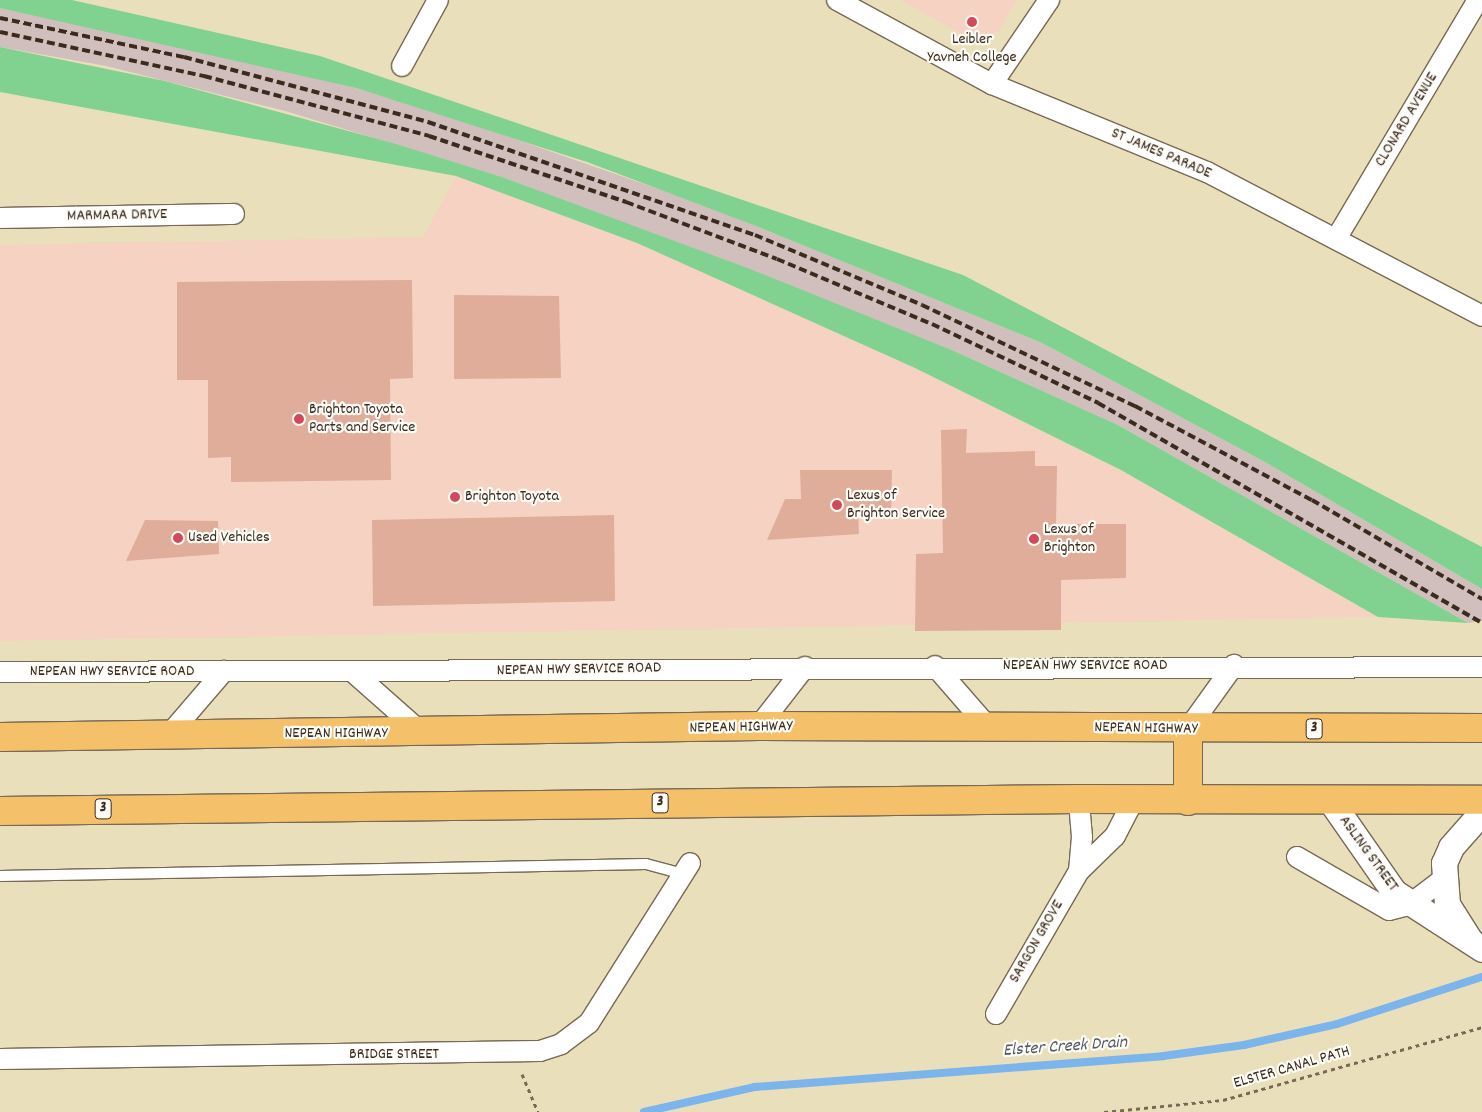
<!DOCTYPE html>
<html>
<head>
<meta charset="utf-8">
<style>
  body { margin:0 }
  #map { position:relative; width:1482px; height:1112px; overflow:hidden; background:#eadfbb; font-family:Dekko,sans-serif }
  div>[style] { position:absolute }
  .built>* { inset:0; background:#f5d2c2 }
  .industrial>* { inset:0; background:#d1bfbd }
  .green>* { inset:0; background:#81d191 }
  .stream>* { height:8px; margin:-4px; padding:0 4px; transform-origin:4px; border-radius:4px; background:#7cb4ec }
  .building>* { inset:0; background:#e0ad9a }
  .path>* { height:3px; margin-top:-1.5px; transform-origin:0; background:repeating-linear-gradient(90deg,#786955 0 4px,transparent 0 8px) }
  .roads { filter:drop-shadow(1px 0 #786955) drop-shadow(-1px 0 #786955) drop-shadow(0 1px #786955) drop-shadow(0 -1px #786955) }
  .service>* { height:10px; margin:-5px; padding:0 5px; transform-origin:5px; border-radius:5px; background:#fff }
  .minor>* { height:20px; margin:-10px; padding:0 10px; transform-origin:10px; border-radius:10px; background:#fff }
  .tertiary>* { height:25px; margin:-12.5px; padding:0 12.5px; transform-origin:12.5px; border-radius:12.5px; background:#fff }
  .trunk>* { height:28px; margin:-14px; padding:0 14px; transform-origin:14px; border-radius:14px; background:#f4c16a }
  .rail>* { height:4px; margin-top:-2px; transform-origin:0; background:repeating-linear-gradient(90deg,#3b2a1e 0 8px,transparent 0 12px) }
  .dots>* { width:14px; height:14px; translate:-50% -50%; box-sizing:border-box; border:2px solid #fdfcf7; border-radius:50% }
  span { translate:-50% -50%; white-space:nowrap; text-align:center; line-height:1.15; -webkit-text-stroke:4.5px #fdfcf7; paint-order:stroke }
  .shield-label span { padding:1px 4px; background:#fdfcf7; border:1px solid; border-radius:4px; -webkit-text-stroke-width:0 }
  .shield-label { font-size:15px; color:#3b2a1e; font-weight:700 }
  .poi-label { font-size:16px; color:#3b2a1e }
  .left { translate:0 -50%; text-align:left }
  .street-label { font-size:16px; color:#3b2a1e }
  .water-label { font-size:18px; color:#525a66; font-style:italic }
</style>
</head>
<body>
<div id="map">
  <div class="built">
    <div style="clip-path:polygon(900px 0,1017px 0,998px 32px,972px 40px)"></div>
    <div style="clip-path:polygon(456px 176px,637px 243px,915px 368px,1121px 470px,1378px 617px,0 641px,0 245px,423px 237px)"></div>
  </div>
  <div class="industrial">
    <div style="clip-path:polygon(0 8px,184px 46px,356px 88px,461px 120px,707px 206px,1042px 343px,1265px 462px,1482px 589px,1482px 621px,1468px 623px,1118px 425px,954px 351px,502px 177px,285px 111px,106px 66px,0 47px)"></div>
  </div>
  <div class="green">
    <div style="clip-path:polygon(0 0,72px 0,320px 56px,963px 275px,1482px 547px,1482px 589px,1265px 462px,1042px 343px,751px 224px,587px 162px,356px 88px,0 8px)"></div>
    <div style="clip-path:polygon(0 47px,165px 81px,396px 144px,502px 177px,750px 269px,954px 351px,1118px 425px,1468px 623px,1378px 617px,1121px 470px,915px 368px,637px 243px,456px 176px,0 92px)"></div>
  </div>
  <div class="stream">
    <div style="left:644px;top:1112px;width:114px;rotate:-12.7deg"></div>
    <div style="left:755px;top:1087px;width:409px;rotate:-4.3deg"></div>
    <div style="left:1163px;top:1056px;width:82px;rotate:-7.7deg"></div>
    <div style="left:1244px;top:1045px;width:95px;rotate:-12.7deg"></div>
    <div style="left:1337px;top:1024px;width:152px;rotate:-18deg"></div>
  </div>
  <div class="building">
    <div style="clip-path:polygon(412px 280px,413px 378px,390px 379px,391px 480px,231px 482px,231px 457px,208px 458px,208px 380px,177px 380px,177px 282px)"></div>
    <div style="clip-path:polygon(454px 295px,559px 296px,561px 378px,454px 379px)"></div>
    <div style="clip-path:polygon(967px 429px,966px 453px,1035px 451px,1035px 466px,1057px 466px,1056px 524px,1126px 524px,1126px 578px,1061px 580px,1061px 630px,915px 631px,916px 554px,943px 553px,941px 430px)"></div>
    <div style="clip-path:polygon(800px 470px,892px 470px,891px 515px,858px 511px,859px 534px,767px 540px,785px 499px,801px 499px)"></div>
    <div style="clip-path:polygon(614px 515px,615px 601px,373px 606px,372px 520px)"></div>
    <div style="clip-path:polygon(145px 520px,218px 521px,219px 554px,126px 561px)"></div>
  </div>
  <div class="path">
    <div style="left:522px;top:1074px;width:41px;rotate:67.2deg"></div>
    <div style="left:1104px;top:1112px;width:120px;rotate:-5.8deg"></div>
    <div style="left:1223px;top:1100px;width:269px;rotate:-15.7deg"></div>
  </div>
  <div class="roads">
    <div class="service">
      <div style="left:0;top:876px;width:646px;rotate:-1.06deg"></div>
      <div style="left:646px;top:864px;width:38px;rotate:15deg"></div>
    </div>
    <div class="minor">
      <div style="left:837px;top:0;width:176px;rotate:28.5deg"></div>
      <div style="left:992px;top:84px;width:232px;rotate:22.3deg"></div>
      <div style="left:1207px;top:172px;width:310px;rotate:27.6deg"></div>
      <div style="left:402px;top:66px;width:75px;rotate:-61.4deg"></div>
      <div style="left:992px;top:84px;width:102px;rotate:-55.8deg"></div>
      <div style="left:0;top:218px;width:234px;rotate:-1deg"></div>
      <div style="left:1336px;top:239px;width:278px;rotate:-59.3deg"></div>
      <div style="left:935px;top:666px;width:81px;rotate:49deg"></div>
      <div style="left:0;top:672px;width:1482px;rotate:-0.19deg"></div>
      <div style="left:353px;top:672px;width:94px;rotate:41.5deg"></div>
      <div style="left:759px;top:726px;width:75px;rotate:-52.1deg"></div>
      <div style="left:1188px;top:729px;width:79px;rotate:-54.3deg"></div>
      <div style="left:168px;top:736px;width:86px;rotate:-49.3deg"></div>
      <div style="left:1297px;top:857px;width:106px;rotate:29.9deg"></div>
      <div style="left:1389px;top:910px;width:21px;rotate:-14deg"></div>
      <div style="left:1409px;top:905px;width:41px;rotate:-37.1deg"></div>
      <div style="left:1079px;top:871px;width:34px;rotate:-85deg"></div>
      <div style="left:1082px;top:837px;width:38px;rotate:-95deg"></div>
      <div style="left:996px;top:1014px;width:165px;rotate:-59.9deg"></div>
      <div style="left:1079px;top:871px;width:50px;rotate:-44.2deg"></div>
      <div style="left:1115px;top:836px;width:42px;rotate:-62.8deg"></div>
      <div style="left:0;top:1059px;width:540px;rotate:-0.85deg"></div>
      <div style="left:540px;top:1051px;width:22px;rotate:-18deg"></div>
      <div style="left:561px;top:1044px;width:35px;rotate:-37deg"></div>
      <div style="left:589px;top:1023px;width:189px;rotate:-57.7deg"></div>
    </div>
    <div class="tertiary">
      <div style="left:1330px;top:800px;width:112px;rotate:55.2deg"></div>
      <div style="left:1394px;top:892px;width:105px;rotate:32.9deg"></div>
      <div style="left:1469px;top:939px;width:41px;rotate:-122.2deg"></div>
      <div style="left:1447px;top:904px;width:41px;rotate:-94.2deg"></div>
      <div style="left:1444px;top:863px;width:17px;rotate:-66deg"></div>
      <div style="left:1451px;top:847px;width:47px;rotate:-48.5deg"></div>
    </div>
    <div class="trunk">
      <div style="left:1188px;top:729px;width:72px;rotate:90deg"></div>
      <div style="left:0;top:737px;width:759px;rotate:-0.83deg"></div>
      <div style="left:759px;top:726px;width:723px;rotate:0.16deg"></div>
      <div style="left:0;top:811px;width:1079px;rotate:-0.64deg"></div>
      <div style="left:1079px;top:799px;width:403px;rotate:0.1deg"></div>
    </div>
  </div>
  <div class="rail">
    <div style="left:0;top:18px;width:188px;rotate:12deg"></div>
    <div style="left:184px;top:57px;width:253px;rotate:14.9deg"></div>
    <div style="left:428px;top:122px;width:346px;rotate:19.1deg"></div>
    <div style="left:755px;top:235px;width:181px;rotate:22.7deg"></div>
    <div style="left:922px;top:305px;width:236px;rotate:25.4deg"></div>
    <div style="left:1135px;top:406px;width:200px;rotate:28deg"></div>
    <div style="left:1312px;top:500px;width:197px;rotate:30.2deg"></div>
    <div style="left:0;top:32px;width:209px;rotate:12.2deg"></div>
    <div style="left:204px;top:76px;width:233px;rotate:14.9deg"></div>
    <div style="left:429px;top:136px;width:208px;rotate:18.5deg"></div>
    <div style="left:626px;top:202px;width:161px;rotate:20.7deg"></div>
    <div style="left:777px;top:259px;width:168px;rotate:22.8deg"></div>
    <div style="left:932px;top:324px;width:184px;rotate:25.4deg"></div>
    <div style="left:1098px;top:403px;width:443px;rotate:29.8deg"></div>
  </div>
  <div class="dots">
    <div style="left:972px;top:22px;background:#d1495b"></div>
    <div style="left:299px;top:419px;background:#d1495b"></div>
    <div style="left:455px;top:497px;background:#d1495b"></div>
    <div style="left:837px;top:505px;background:#d1495b"></div>
    <div style="left:178px;top:538px;background:#d1495b"></div>
    <div style="left:1034px;top:539px;background:#d1495b"></div>
  </div>
  <div class="shield-label">
    <span style="left:1314px;top:729px">3</span>
    <span style="left:660px;top:803px">3</span>
    <span style="left:103px;top:809px">3</span>
  </div>
  <div class="poi-label">
    <span style="left:972px;top:49px">Leibler<br>Yavneh College</span>
    <span class="left" style="left:309px;top:419px">Brighton Toyota<br>Parts and Service</span>
    <span class="left" style="left:847px;top:505px">Lexus of<br>Brighton Service</span>
    <span class="left" style="left:465px;top:497px">Brighton Toyota</span>
    <span class="left" style="left:1044px;top:539px">Lexus of<br>Brighton</span>
    <span class="left" style="left:188px;top:538px">Used Vehicles</span>
  </div>
  <div class="street-label">
    <span style="left:1407px;top:120px;rotate:-59deg">CLONARD AVENUE</span>
    <span style="left:1161px;top:154px;rotate:23deg">ST JAMES PARADE</span>
    <span style="left:117px;top:216px;rotate:-1deg">MARMARA DRIVE</span>
    <span style="left:1085px;top:666px">NEPEAN HWY SERVICE ROAD</span>
    <span style="left:579px;top:670px;rotate:-1deg">NEPEAN HWY SERVICE ROAD</span>
    <span style="left:112px;top:672px">NEPEAN HWY SERVICE ROAD</span>
    <span style="left:741px;top:728px;rotate:-1deg">NEPEAN HIGHWAY</span>
    <span style="left:1146px;top:729px;rotate:1deg">NEPEAN HIGHWAY</span>
    <span style="left:336px;top:734px">NEPEAN HIGHWAY</span>
    <span style="left:1368px;top:854px;rotate:54deg">ASLING STREET</span>
    <span style="left:1037px;top:942px;rotate:-60deg">SARGON GROVE</span>
    <span style="left:394px;top:1055px">BRIDGE STREET</span>
    <span style="left:1292px;top:1068px;rotate:-16deg">ELSTER CANAL PATH</span>
  </div>
  <div class="water-label">
    <span style="left:1065px;top:1048px;rotate:-4deg">Elster Creek Drain</span>
  </div>
</div>
</body>
</html>
